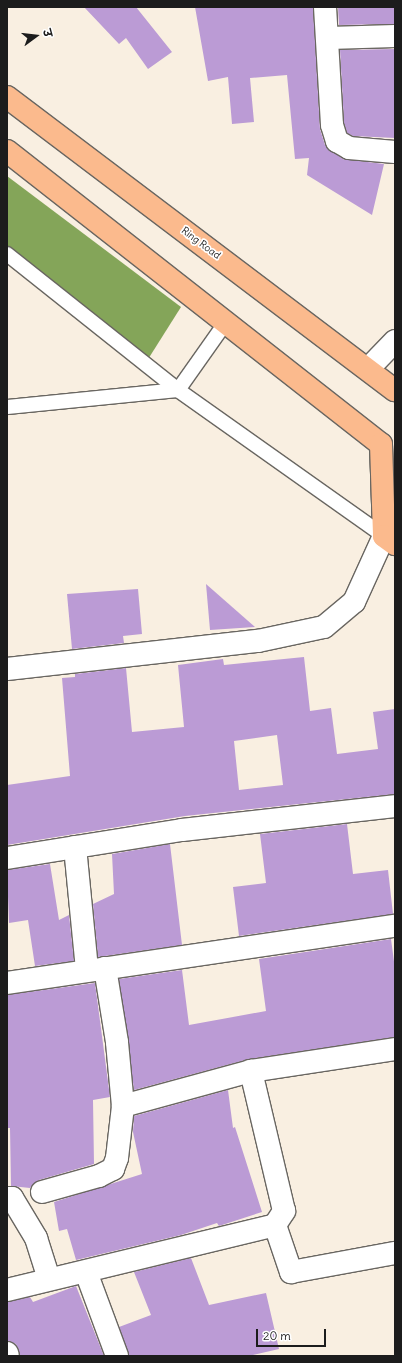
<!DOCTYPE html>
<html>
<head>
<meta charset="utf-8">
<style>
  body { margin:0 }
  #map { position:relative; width:402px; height:1363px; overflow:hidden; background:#f9efe1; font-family:Delius,"Playpen Sans Deva",sans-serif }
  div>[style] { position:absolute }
  .forest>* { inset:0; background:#84a559 }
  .building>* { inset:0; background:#bb9bd5 }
  .roads { filter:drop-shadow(1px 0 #696661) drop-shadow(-1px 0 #696661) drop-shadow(0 1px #696661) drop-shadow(0 -1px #696661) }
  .service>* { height:14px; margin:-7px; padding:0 7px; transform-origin:7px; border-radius:7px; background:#fff }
  .minor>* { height:22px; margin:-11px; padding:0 11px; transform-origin:11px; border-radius:11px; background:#fff }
  .trunk>* { height:22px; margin:-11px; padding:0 11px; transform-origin:11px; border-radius:11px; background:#fbba8d }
  span { translate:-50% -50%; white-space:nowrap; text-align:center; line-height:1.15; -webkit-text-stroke:3.5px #fff; paint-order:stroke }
  .street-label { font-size:10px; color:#1c1c1c }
  .frame { position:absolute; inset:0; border:8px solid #1c1c1c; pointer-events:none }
  .north { position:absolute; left:16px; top:16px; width:40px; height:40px; -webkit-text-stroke:3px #fff; paint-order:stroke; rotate:75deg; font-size:11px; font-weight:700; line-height:16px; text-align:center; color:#1c1c1c }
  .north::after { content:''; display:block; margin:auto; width:14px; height:18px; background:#1c1c1c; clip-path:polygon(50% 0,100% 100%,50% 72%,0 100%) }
  .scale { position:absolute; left:256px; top:1329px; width:70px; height:18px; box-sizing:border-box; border:2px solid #1c1c1c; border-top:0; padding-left:5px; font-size:12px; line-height:14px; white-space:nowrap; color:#1c1c1c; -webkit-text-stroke:3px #fff; paint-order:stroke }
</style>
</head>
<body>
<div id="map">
  <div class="forest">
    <div style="clip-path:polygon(7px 176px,181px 307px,145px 364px,7px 254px)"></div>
  </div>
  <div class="building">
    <div style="clip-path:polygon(84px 7px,136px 7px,172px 52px,148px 69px,126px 38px,119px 44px)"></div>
    <div style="clip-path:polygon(195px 7px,313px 7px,320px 129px,325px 145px,343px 159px,384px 164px,372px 215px,307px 175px,309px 158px,295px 159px,287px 75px,250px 78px,254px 122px,232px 124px,228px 77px,208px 81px)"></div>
    <div style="clip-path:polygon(338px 7px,395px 7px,395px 24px,339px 25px)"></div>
    <div style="clip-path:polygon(395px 49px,395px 138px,353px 136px,347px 133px,344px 123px,340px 50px)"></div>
    <div style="clip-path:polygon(206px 584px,255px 627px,210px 630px)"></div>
    <div style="clip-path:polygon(138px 589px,142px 634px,123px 636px,124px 643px,72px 649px,67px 594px)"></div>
    <div style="clip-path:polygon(evenodd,304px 657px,310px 711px,331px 708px,337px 754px,378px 749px,373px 712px,395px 709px,395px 794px,185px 816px,7px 845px,7px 785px,70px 776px,62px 678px,75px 677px,75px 674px,126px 668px,132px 732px,184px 727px,178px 665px,223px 659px,224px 665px,304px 657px,277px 735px,283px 785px,239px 790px,234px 741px,277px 735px)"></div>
    <div style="clip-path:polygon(347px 824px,353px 874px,388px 870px,393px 914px,239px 936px,233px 887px,266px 883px,260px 834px)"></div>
    <div style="clip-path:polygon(170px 844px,182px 945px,98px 957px,93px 904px,114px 894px,112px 854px)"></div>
    <div style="clip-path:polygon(50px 864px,59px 920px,69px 915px,74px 961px,35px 966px,28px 920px,9px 923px,7px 870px)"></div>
    <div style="clip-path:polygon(391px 939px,395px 969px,395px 1037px,249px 1059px,134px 1090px,119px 979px,182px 970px,189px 1025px,266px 1011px,259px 959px)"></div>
    <div style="clip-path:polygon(95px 983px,110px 1097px,93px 1100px,94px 1164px,39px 1180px,30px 1188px,11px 1186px,10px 1128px,7px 1128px,7px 995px)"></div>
    <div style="clip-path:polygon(228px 1090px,233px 1128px,235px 1127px,262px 1212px,219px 1226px,217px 1223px,181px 1235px,76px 1260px,67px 1229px,59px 1231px,54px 1202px,142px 1174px,133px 1132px,134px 1116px)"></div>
    <div style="clip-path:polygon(191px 1258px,209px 1305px,266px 1293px,279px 1349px,249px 1356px,129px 1356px,119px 1327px,151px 1315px,134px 1272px)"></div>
    <div style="clip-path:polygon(76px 1286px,104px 1356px,20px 1356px,16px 1344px,7px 1341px,7px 1302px,30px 1297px,33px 1302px)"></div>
  </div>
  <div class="roads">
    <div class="service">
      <div style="left:7px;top:254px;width:218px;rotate:38.5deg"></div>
      <div style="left:178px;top:390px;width:252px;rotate:35.3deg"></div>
      <div style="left:7px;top:407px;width:172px;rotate:-5.7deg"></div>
      <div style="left:178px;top:390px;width:83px;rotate:-54.8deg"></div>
    </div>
    <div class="minor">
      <div style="left:325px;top:7px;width:118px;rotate:86.6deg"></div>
      <div style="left:332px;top:125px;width:17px;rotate:73deg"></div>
      <div style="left:337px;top:141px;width:14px;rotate:30deg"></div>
      <div style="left:349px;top:148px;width:46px;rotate:5deg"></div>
      <div style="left:329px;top:38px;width:66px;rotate:-1.7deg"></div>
      <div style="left:368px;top:369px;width:39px;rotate:-46deg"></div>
      <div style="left:7px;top:669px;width:253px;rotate:-6.4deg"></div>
      <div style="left:258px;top:641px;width:67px;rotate:-12deg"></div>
      <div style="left:324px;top:627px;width:39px;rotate:-40deg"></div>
      <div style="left:354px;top:602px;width:72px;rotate:-65.6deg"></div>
      <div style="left:75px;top:847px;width:124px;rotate:84.4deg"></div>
      <div style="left:7px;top:858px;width:177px;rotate:-9.1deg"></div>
      <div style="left:182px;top:830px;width:214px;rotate:-6.4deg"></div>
      <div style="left:7px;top:983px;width:392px;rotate:-8.4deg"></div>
      <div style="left:123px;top:1106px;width:133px;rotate:-15.3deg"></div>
      <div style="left:42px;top:1192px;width:59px;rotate:-15.7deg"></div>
      <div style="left:99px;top:1176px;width:16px;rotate:-27deg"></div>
      <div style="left:113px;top:1169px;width:12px;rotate:-70deg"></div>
      <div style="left:117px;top:1158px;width:52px;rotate:-83.4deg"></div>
      <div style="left:123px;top:1106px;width:64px;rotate:-95.4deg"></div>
      <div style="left:117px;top:1042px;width:75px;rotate:-99.2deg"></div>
      <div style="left:7px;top:1198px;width:5px"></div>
      <div style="left:12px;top:1198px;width:47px;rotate:59deg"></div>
      <div style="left:36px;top:1238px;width:43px;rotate:72.4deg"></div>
      <div style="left:275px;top:1225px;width:50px;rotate:71.2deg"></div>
      <div style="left:291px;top:1272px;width:106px;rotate:-10.4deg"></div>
      <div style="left:86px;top:1272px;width:90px;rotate:69.7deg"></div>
      <div style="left:7px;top:1290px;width:276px;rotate:-13.6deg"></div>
      <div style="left:275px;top:1225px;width:17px;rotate:-57deg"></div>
      <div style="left:284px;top:1211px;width:144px;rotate:-103.3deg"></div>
      <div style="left:251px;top:1071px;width:146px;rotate:-8.7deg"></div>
      <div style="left:7px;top:1353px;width:3px;rotate:72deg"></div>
    </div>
    <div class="trunk">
      <div style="left:7px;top:97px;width:486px;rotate:37.1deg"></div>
      <div style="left:7px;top:151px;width:475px;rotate:38.1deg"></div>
      <div style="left:381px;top:444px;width:92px;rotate:88.1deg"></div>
      <div style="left:384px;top:536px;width:14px;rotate:36deg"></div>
    </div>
  </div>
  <div class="street-label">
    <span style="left:201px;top:243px;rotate:37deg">Ring Road</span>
  </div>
  <div class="frame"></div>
  <div class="north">उ</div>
  <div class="scale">20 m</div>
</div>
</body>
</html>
